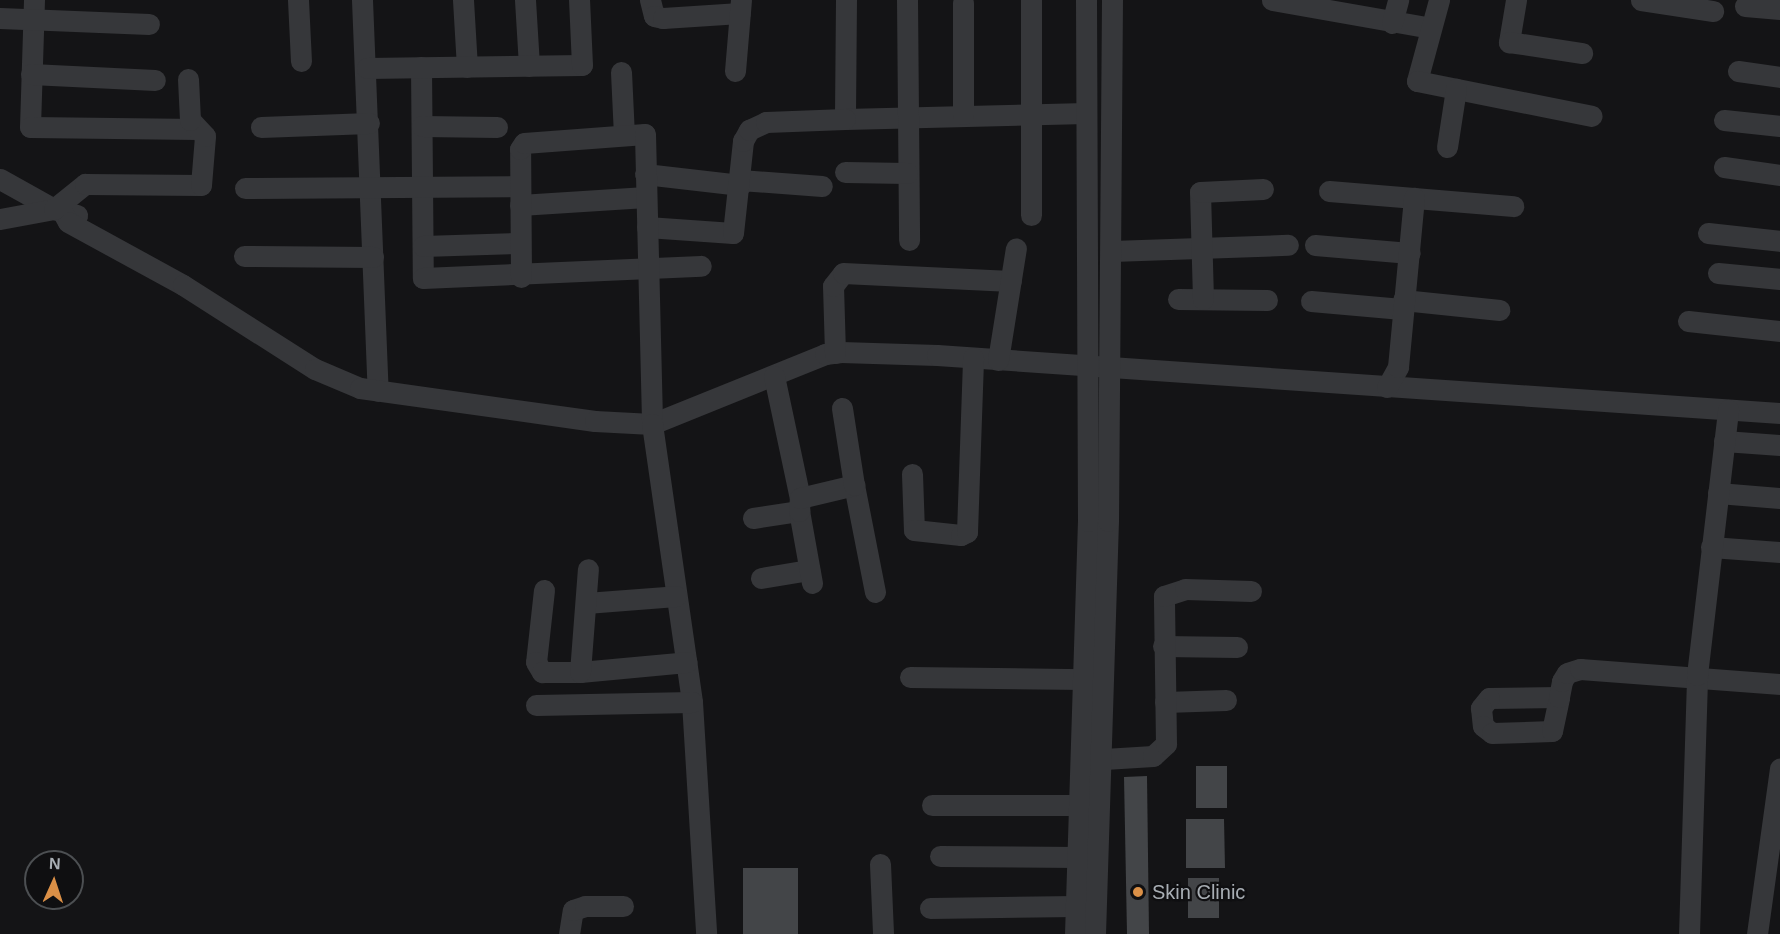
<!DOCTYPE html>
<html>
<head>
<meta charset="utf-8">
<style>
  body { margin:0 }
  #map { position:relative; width:1780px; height:934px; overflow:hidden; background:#141416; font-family:Arial,sans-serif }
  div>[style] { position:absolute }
  .building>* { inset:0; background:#434548 }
  .minor>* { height:21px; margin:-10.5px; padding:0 10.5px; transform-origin:10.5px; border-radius:10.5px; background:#36373a }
  .dots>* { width:16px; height:16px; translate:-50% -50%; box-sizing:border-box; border:3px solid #0f0f11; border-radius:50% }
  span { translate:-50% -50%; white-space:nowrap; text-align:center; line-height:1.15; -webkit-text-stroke:4.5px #0f0f11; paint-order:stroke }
  .poi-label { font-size:20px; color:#a8aeb4 }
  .left { translate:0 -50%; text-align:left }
  .north { position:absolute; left:24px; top:850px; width:60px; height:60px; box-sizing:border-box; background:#0f0f11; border:2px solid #4c4f52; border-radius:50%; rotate:3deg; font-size:16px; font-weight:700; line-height:24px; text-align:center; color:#a8aeb4 }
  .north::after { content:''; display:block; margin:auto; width:21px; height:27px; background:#db9047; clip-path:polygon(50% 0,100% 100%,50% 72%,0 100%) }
</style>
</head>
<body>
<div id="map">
  <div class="building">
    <div style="clip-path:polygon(1196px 766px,1227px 766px,1227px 808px,1196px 808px)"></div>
    <div style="clip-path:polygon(1147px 776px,1149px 934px,1127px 934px,1124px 777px)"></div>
    <div style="clip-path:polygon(1186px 819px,1224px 819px,1225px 868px,1186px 868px)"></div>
    <div style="clip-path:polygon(743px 868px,798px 868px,798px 934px,743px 934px)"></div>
    <div style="clip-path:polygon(1188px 878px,1219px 878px,1219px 918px,1188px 918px)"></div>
  </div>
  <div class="minor">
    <div style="left:34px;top:0;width:127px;rotate:91.8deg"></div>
    <div style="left:30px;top:127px;width:167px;rotate:0.7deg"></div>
    <div style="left:298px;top:0;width:61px;rotate:87.2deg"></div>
    <div style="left:362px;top:0;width:391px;rotate:87.7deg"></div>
    <div style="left:463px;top:0;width:67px;rotate:86.6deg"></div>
    <div style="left:525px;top:0;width:66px;rotate:86.5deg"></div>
    <div style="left:650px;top:0;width:16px;rotate:76deg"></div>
    <div style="left:654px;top:16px;width:9px;rotate:13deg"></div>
    <div style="left:663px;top:18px;width:77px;rotate:-3.7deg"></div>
    <div style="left:846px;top:0;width:119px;rotate:90.5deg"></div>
    <div style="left:845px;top:119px;width:241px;rotate:-1.4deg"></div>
    <div style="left:907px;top:0;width:240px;rotate:89.5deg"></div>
    <div style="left:1272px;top:0;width:161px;rotate:10deg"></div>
    <div style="left:1439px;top:0;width:84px;rotate:105.2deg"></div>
    <div style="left:1417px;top:81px;width:178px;rotate:11.3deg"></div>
    <div style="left:1516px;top:0;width:43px;rotate:99.5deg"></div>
    <div style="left:1509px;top:42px;width:74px;rotate:8.6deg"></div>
    <div style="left:1641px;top:0;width:73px;rotate:8.7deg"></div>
    <div style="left:963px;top:3px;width:111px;rotate:90deg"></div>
    <div style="left:1745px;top:6px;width:35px;rotate:5deg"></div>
    <div style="left:0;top:18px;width:149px;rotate:2.3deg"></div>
    <div style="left:1392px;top:23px;width:24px;rotate:-75deg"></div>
    <div style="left:421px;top:67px;width:211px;rotate:89.5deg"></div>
    <div style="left:423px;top:278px;width:278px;rotate:-2.5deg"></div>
    <div style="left:367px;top:68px;width:215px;rotate:-0.8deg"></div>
    <div style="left:582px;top:65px;width:65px;rotate:-92.6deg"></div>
    <div style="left:735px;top:71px;width:71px;rotate:-85.2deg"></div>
    <div style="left:1738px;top:71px;width:42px;rotate:8.1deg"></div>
    <div style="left:621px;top:72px;width:63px;rotate:87.3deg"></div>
    <div style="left:31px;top:74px;width:124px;rotate:2.8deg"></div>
    <div style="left:1724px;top:120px;width:56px;rotate:6.1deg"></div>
    <div style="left:422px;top:126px;width:75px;rotate:0.8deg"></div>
    <div style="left:261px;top:127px;width:108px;rotate:-2.1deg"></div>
    <div style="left:1447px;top:147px;width:59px;rotate:-81.2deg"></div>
    <div style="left:1724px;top:167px;width:57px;rotate:8.1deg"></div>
    <div style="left:845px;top:172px;width:62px;rotate:0.9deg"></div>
    <div style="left:645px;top:174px;width:96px;rotate:6.6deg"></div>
    <div style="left:0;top:179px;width:62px;rotate:29.1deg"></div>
    <div style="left:54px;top:209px;width:24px;rotate:15deg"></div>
    <div style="left:740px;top:180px;width:82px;rotate:4.2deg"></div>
    <div style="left:245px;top:188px;width:275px;rotate:-0.4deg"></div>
    <div style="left:1329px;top:191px;width:185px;rotate:4.7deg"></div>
    <div style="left:520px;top:205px;width:126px;rotate:-3.6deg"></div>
    <div style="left:63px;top:213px;width:10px;rotate:61deg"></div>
    <div style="left:68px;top:222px;width:131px;rotate:28.7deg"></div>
    <div style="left:183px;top:285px;width:156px;rotate:32.5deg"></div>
    <div style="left:315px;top:369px;width:49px;rotate:22.9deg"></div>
    <div style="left:360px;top:388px;width:237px;rotate:8deg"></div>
    <div style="left:595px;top:421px;width:57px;rotate:3deg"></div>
    <div style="left:652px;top:424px;width:187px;rotate:-22deg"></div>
    <div style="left:825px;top:354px;width:16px;rotate:-7deg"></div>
    <div style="left:841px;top:352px;width:96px;rotate:1.8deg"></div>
    <div style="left:937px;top:355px;width:845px;rotate:3.94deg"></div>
    <div style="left:1031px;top:215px;width:215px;rotate:-90deg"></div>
    <div style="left:0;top:219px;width:55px;rotate:-10.5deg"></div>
    <div style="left:54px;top:209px;width:40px;rotate:-39deg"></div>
    <div style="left:85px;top:184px;width:116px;rotate:0.5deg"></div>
    <div style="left:201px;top:185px;width:49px;rotate:-85.3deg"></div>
    <div style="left:205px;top:136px;width:22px;rotate:-133deg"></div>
    <div style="left:190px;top:120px;width:41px;rotate:-92.8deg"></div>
    <div style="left:647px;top:227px;width:86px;rotate:4deg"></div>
    <div style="left:733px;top:233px;width:93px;rotate:-83.8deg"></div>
    <div style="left:743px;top:141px;width:13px;rotate:-61deg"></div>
    <div style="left:749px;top:130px;width:19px;rotate:-25deg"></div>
    <div style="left:766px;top:122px;width:79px;rotate:-2.2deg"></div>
    <div style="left:1708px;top:233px;width:72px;rotate:6.3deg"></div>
    <div style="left:1315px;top:245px;width:95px;rotate:4.8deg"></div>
    <div style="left:423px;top:246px;width:97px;rotate:-1.8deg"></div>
    <div style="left:1112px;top:251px;width:176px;rotate:-2deg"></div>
    <div style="left:244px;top:256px;width:129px;rotate:0.4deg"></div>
    <div style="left:1718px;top:273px;width:62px;rotate:5.5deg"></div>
    <div style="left:521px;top:277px;width:128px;rotate:-90.4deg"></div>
    <div style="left:520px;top:149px;width:7px;rotate:-56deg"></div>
    <div style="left:524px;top:143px;width:121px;rotate:-4.3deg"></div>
    <div style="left:645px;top:134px;width:290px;rotate:88.6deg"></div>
    <div style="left:652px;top:424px;width:281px;rotate:81.8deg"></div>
    <div style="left:692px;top:702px;width:232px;rotate:86.5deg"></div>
    <div style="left:1178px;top:299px;width:89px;rotate:0.6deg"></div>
    <div style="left:1203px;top:299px;width:107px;rotate:-91.6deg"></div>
    <div style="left:1200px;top:192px;width:63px;rotate:-2.7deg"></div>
    <div style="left:1403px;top:300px;width:97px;rotate:5.9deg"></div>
    <div style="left:1311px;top:301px;width:91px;rotate:5deg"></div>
    <div style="left:1688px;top:321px;width:93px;rotate:6.2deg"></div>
    <div style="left:835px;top:353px;width:67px;rotate:-91.7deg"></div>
    <div style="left:833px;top:286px;width:16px;rotate:-52deg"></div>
    <div style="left:843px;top:273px;width:168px;rotate:2.7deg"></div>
    <div style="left:998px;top:360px;width:113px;rotate:-80.9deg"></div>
    <div style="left:774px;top:376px;width:125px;rotate:78deg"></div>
    <div style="left:1387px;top:387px;width:23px;rotate:-61deg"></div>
    <div style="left:1398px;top:367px;width:170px;rotate:-84.6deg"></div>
    <div style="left:1724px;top:441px;width:56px;rotate:4.1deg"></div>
    <div style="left:912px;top:474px;width:56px;rotate:88deg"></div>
    <div style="left:914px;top:530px;width:47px;rotate:6.1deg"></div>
    <div style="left:961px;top:535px;width:7px;rotate:-27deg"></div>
    <div style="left:967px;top:532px;width:174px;rotate:-88deg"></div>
    <div style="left:854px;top:485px;width:109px;rotate:78.9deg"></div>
    <div style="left:1718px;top:493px;width:62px;rotate:4.6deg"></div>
    <div style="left:753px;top:518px;width:47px;rotate:-8.7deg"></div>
    <div style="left:1711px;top:547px;width:69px;rotate:4.1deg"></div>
    <div style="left:761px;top:578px;width:49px;rotate:-9.5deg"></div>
    <div style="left:812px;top:583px;width:73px;rotate:-100.2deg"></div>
    <div style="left:799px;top:511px;width:13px;rotate:-86deg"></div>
    <div style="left:800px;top:498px;width:56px;rotate:-13.5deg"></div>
    <div style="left:854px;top:485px;width:78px;rotate:-98.9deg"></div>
    <div style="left:544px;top:590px;width:72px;rotate:96.3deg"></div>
    <div style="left:536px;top:662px;width:12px;rotate:59deg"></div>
    <div style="left:542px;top:672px;width:38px"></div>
    <div style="left:580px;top:672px;width:107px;rotate:-5.3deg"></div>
    <div style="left:586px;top:603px;width:90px;rotate:-4.4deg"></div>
    <div style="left:1163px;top:646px;width:74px;rotate:0.8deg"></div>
    <div style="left:580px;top:672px;width:103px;rotate:-85.6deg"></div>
    <div style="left:910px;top:677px;width:174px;rotate:0.7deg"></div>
    <div style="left:1559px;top:697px;width:70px;rotate:179.2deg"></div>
    <div style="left:1489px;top:698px;width:13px;rotate:129deg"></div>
    <div style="left:1481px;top:708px;width:18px;rotate:84deg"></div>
    <div style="left:1483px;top:726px;width:11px;rotate:38deg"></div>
    <div style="left:1492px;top:733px;width:60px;rotate:-1.9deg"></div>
    <div style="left:1552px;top:731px;width:35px;rotate:-78deg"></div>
    <div style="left:1559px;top:697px;width:16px;rotate:-79deg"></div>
    <div style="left:1562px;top:681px;width:9px;rotate:-58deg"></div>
    <div style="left:1567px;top:673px;width:14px;rotate:-17deg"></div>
    <div style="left:1580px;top:669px;width:201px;rotate:4.3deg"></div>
    <div style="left:1165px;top:702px;width:61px;rotate:-1.9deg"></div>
    <div style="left:536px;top:705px;width:156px;rotate:-1.1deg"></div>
    <div style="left:1088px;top:760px;width:65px;rotate:-3.5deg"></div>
    <div style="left:1153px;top:756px;width:18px;rotate:-43deg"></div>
    <div style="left:1166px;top:744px;width:148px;rotate:-90.8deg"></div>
    <div style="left:1164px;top:596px;width:22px;rotate:-18deg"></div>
    <div style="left:1185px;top:589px;width:66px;rotate:1.7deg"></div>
    <div style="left:932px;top:805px;width:148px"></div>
    <div style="left:940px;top:856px;width:138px;rotate:0.4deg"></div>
    <div style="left:880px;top:864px;width:70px;rotate:87.5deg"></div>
    <div style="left:930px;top:908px;width:146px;rotate:-0.8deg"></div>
    <div style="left:569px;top:934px;width:24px;rotate:-81deg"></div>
    <div style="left:573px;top:910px;width:13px;rotate:-18deg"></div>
    <div style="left:585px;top:906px;width:38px"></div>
    <div style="left:1075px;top:934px;width:413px;rotate:-88.2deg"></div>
    <div style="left:1088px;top:521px;width:521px;rotate:-90.22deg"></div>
    <div style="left:1095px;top:934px;width:413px;rotate:-88.2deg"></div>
    <div style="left:1108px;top:521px;width:521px;rotate:-89.56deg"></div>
    <div style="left:1689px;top:934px;width:259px;rotate:-88.2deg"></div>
    <div style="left:1697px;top:675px;width:267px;rotate:-83.3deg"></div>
    <div style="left:1757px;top:934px;width:167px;rotate:-82.1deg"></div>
  </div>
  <div class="dots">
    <div style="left:1138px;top:892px;background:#db9047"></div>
  </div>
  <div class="poi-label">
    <span class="left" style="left:1152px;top:892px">Skin Clinic</span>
  </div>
  <div class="north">N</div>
</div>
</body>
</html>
